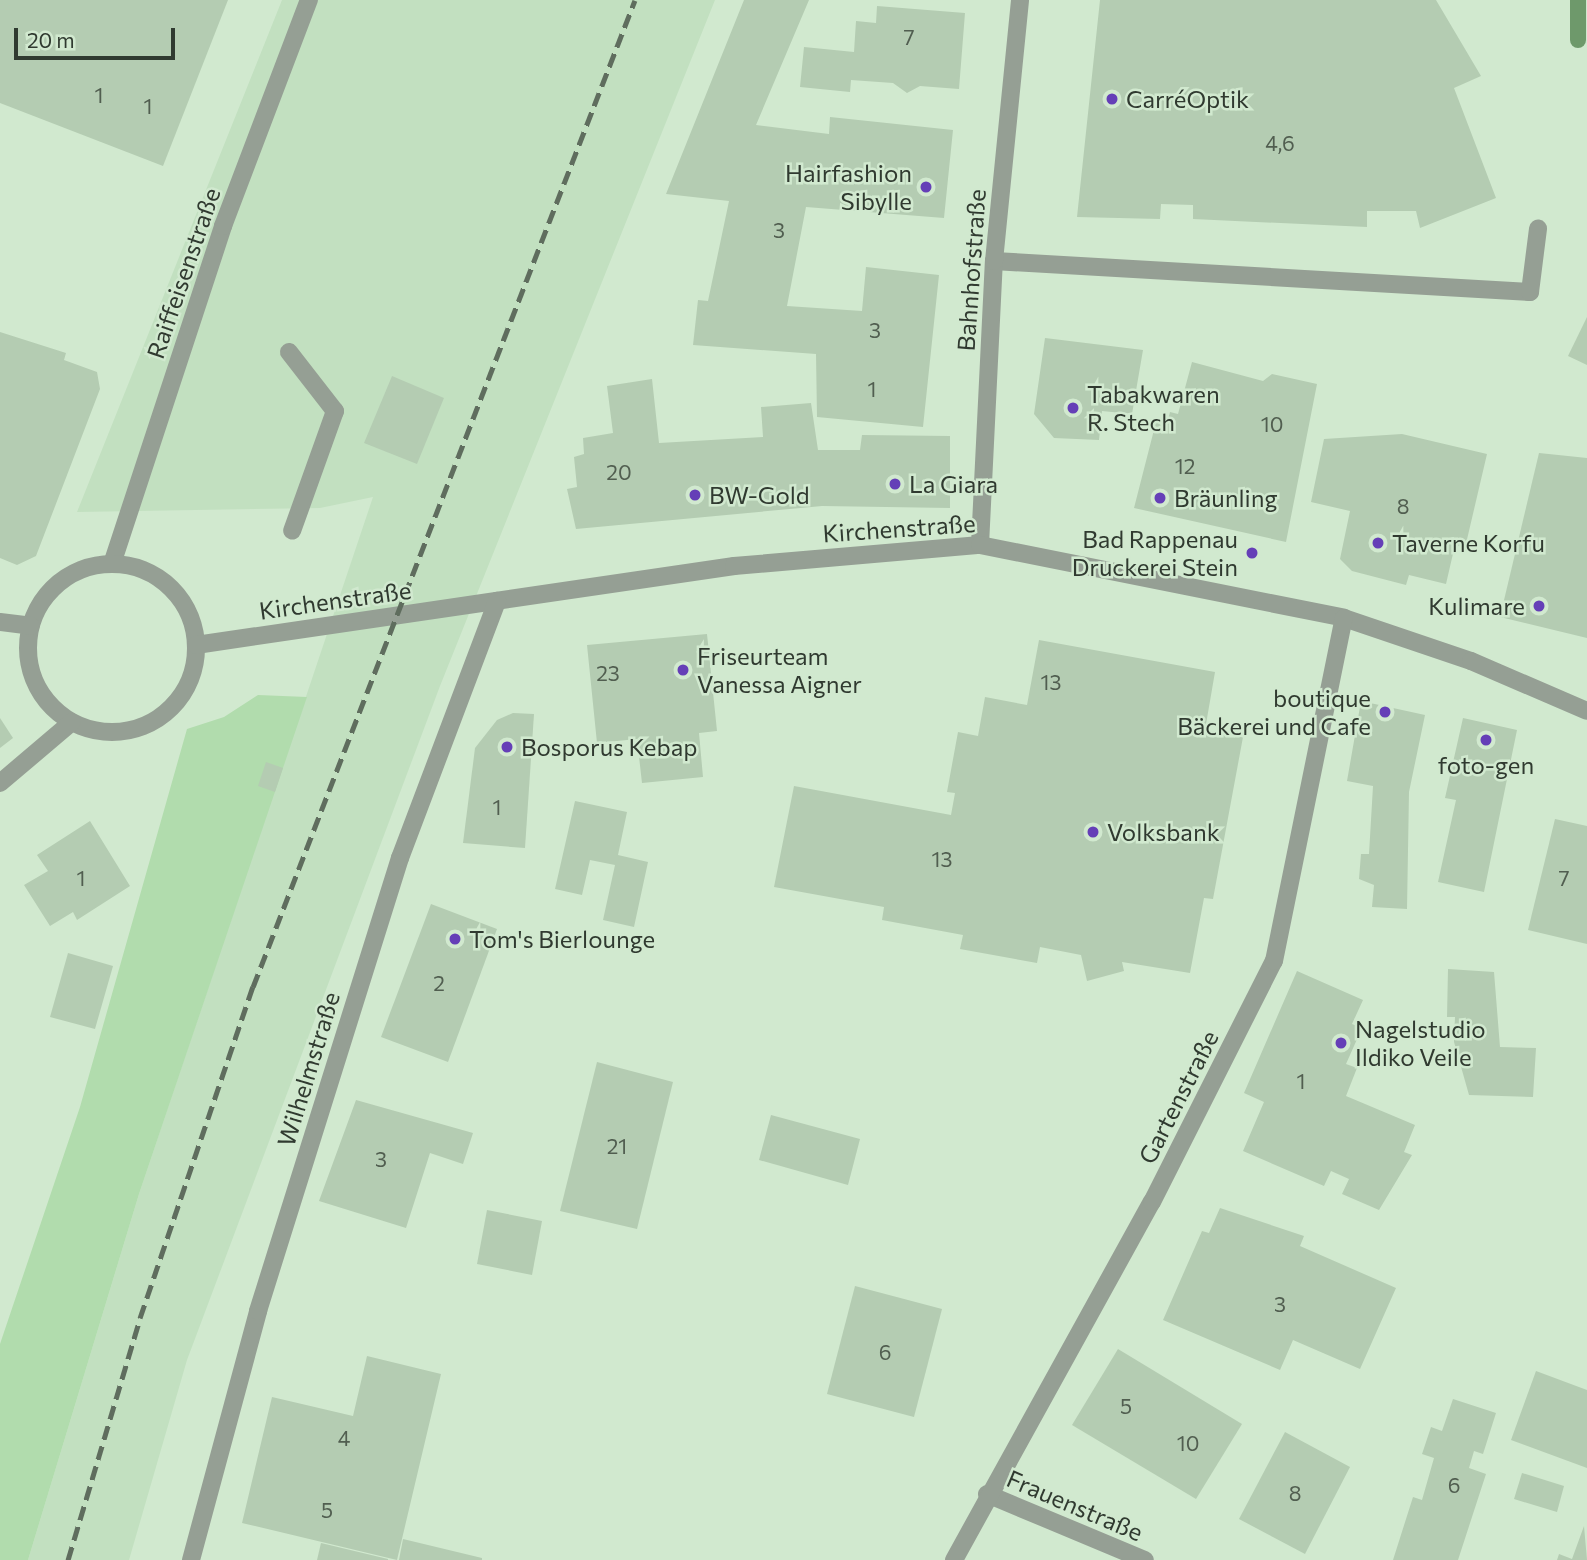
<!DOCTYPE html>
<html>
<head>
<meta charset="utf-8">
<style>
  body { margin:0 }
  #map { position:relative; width:1587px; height:1560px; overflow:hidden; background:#d1e9cf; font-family:Commissioner,sans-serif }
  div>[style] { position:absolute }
  .built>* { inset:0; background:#c2e0c0 }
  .green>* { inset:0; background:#b1dcad }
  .stream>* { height:16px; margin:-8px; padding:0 8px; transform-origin:8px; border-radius:8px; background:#6e996b }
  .building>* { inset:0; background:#b4ccb2 }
  .minor>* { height:18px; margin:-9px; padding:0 9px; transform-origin:9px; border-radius:9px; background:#959f94 }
  .minor>.ring { margin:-9px; padding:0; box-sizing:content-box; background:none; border:18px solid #959f94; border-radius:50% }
  .rail>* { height:5px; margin-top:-2.5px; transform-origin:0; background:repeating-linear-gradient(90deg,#5f6d5e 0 14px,transparent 0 21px) }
  .dots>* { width:19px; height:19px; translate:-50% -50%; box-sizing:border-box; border:4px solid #d1e9cf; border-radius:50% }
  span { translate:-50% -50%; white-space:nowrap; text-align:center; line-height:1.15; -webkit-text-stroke:5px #d1e9cf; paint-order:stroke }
  .number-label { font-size:21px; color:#515e50 }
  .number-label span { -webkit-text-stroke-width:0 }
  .poi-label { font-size:24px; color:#303a30 }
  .left { translate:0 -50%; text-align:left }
  .right { translate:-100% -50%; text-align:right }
  .street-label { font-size:24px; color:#303a30 }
  .scale { position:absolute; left:14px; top:28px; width:161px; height:32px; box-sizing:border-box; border:4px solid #303a30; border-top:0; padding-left:9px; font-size:21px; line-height:24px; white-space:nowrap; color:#303a30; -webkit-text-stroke:5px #d1e9cf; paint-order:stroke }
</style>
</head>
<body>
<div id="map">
  <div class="built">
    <div style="clip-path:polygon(282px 0,715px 0,440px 686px,187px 1360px,129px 1560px,28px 1560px,139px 1194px,373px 497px,320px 508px,77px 512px)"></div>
  </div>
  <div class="green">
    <div style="clip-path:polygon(258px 695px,307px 697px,139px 1194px,28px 1560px,0 1560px,0 1344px,80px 1107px,187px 729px,224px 717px)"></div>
  </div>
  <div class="stream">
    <div style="left:1578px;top:0;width:40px;rotate:90deg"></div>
  </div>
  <div class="building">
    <div style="clip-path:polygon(0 0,228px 0,163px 166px,0 103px)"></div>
    <div style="clip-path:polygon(744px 0,809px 0,756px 125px,829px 134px,830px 117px,953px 130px,944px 218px,806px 207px,787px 306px,862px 311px,866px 267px,939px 275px,923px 427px,817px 417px,816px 354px,693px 345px,698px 300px,708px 301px,729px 201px,666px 194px)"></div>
    <div style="clip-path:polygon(1100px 0,1436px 0,1481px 76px,1454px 88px,1496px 198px,1420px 228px,1416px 211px,1367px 211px,1367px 227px,1193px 219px,1193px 205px,1161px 204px,1160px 219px,1077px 217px)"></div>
    <div style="clip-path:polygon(877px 6px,965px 13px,959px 89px,920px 86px,907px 93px,893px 83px,851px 80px,850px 92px,800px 87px,804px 47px,854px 52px,856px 21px,876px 23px)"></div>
    <div style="clip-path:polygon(1587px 317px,1587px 365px,1568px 356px)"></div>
    <div style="clip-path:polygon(0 332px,66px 353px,64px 360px,97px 372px,100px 389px,36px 556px,17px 565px,0 558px)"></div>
    <div style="clip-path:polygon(1045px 338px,1143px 350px,1132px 414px,1102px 411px,1099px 440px,1054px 438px,1034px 414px)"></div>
    <div style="clip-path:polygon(1192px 362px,1263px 381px,1272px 374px,1317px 384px,1286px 542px,1134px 508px,1156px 422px,1167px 424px,1170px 412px,1178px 414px)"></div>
    <div style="clip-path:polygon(392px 376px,444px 398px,417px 464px,364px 443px)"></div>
    <div style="clip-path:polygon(652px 379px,659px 443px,763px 437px,761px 407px,811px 403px,818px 450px,860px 450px,862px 435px,950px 436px,950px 508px,822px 506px,576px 529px,567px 489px,577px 487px,574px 457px,584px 454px,583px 438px,613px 433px,607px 386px)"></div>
    <div style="clip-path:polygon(1402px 434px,1487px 454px,1465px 548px,1455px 545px,1446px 584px,1409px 575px,1406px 585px,1352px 571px,1340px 559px,1350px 511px,1311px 502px,1324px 439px)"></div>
    <div style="clip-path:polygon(1539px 453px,1587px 458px,1587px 638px,1500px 617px)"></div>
    <div style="clip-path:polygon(707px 634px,717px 731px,699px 733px,703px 777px,642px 783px,637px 739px,597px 743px,587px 645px)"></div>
    <div style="clip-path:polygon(1039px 640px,1215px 672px,1205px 730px,1243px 737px,1213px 899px,1204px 898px,1190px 973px,1122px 962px,1124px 971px,1087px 981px,1081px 955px,1040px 947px,1037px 963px,960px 949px,963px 935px,882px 920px,884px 907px,774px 887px,794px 786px,951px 815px,955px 793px,947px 792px,958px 732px,978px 736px,985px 697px,1027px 705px)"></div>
    <div style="clip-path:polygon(1361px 701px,1425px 715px,1409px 792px,1407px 909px,1372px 907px,1374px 885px,1359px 879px,1361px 854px,1369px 854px,1373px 786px,1347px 781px)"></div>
    <div style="clip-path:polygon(513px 713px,534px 714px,525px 848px,463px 843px,475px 748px,497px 720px)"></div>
    <div style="clip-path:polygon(0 718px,13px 738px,0 748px)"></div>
    <div style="clip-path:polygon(1463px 718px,1517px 730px,1484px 892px,1438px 882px,1456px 800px,1445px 798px)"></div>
    <div style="clip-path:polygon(266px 762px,283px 768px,275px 792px,258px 786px)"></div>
    <div style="clip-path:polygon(575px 801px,627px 812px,618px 855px,648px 862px,634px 927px,603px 920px,615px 865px,590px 860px,582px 895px,555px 889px)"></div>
    <div style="clip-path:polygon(1555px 819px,1587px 826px,1587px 944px,1528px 930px)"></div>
    <div style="clip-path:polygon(90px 821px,130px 886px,77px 920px,73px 912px,50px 926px,24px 885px,48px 871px,37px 855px)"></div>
    <div style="clip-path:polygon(431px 904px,497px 929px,448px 1062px,381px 1037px)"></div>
    <div style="clip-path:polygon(68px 953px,113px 966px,95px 1029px,50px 1017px)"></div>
    <div style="clip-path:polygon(1448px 969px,1494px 972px,1500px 1047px,1536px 1048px,1533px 1097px,1469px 1095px,1454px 1042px,1455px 1017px,1447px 1017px)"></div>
    <div style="clip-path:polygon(1297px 971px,1363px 1000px,1352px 1024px,1362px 1028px,1346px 1064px,1357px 1068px,1346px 1096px,1415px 1125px,1404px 1152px,1412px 1155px,1379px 1210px,1342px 1194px,1349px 1179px,1331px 1171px,1324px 1186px,1243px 1151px,1264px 1102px,1244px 1093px)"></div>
    <div style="clip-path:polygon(597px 1062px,673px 1082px,637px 1229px,560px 1211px)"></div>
    <div style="clip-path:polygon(356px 1100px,473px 1133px,463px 1164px,430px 1153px,406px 1228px,319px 1201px)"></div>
    <div style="clip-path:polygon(771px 1115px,860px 1139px,848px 1185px,759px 1160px)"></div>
    <div style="clip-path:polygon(1220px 1208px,1304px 1236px,1300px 1246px,1396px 1288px,1360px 1369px,1293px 1340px,1280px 1370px,1163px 1320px,1202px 1231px,1209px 1233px)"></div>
    <div style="clip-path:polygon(487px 1210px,542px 1221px,532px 1275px,477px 1264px)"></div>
    <div style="clip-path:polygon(855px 1286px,942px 1309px,914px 1417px,827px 1394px)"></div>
    <div style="clip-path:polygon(1118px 1349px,1242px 1424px,1196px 1499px,1072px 1425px)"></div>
    <div style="clip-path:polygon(367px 1356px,441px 1374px,397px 1560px,242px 1523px,272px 1397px,353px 1416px)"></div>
    <div style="clip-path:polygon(1536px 1371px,1587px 1390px,1587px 1468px,1511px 1440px)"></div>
    <div style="clip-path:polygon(1453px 1399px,1496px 1413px,1483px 1454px,1474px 1451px,1469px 1468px,1486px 1474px,1458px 1560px,1393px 1560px,1413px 1497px,1422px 1500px,1434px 1458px,1422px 1454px,1431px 1427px,1442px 1431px)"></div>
    <div style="clip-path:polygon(1285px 1432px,1350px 1467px,1305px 1554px,1239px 1519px)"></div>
    <div style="clip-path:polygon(1522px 1473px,1564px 1486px,1557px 1512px,1514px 1499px)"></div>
    <div style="clip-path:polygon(1584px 1526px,1587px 1560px,1557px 1560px,1559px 1554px,1572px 1559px)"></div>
    <div style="clip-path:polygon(403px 1539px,482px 1558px,482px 1560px,399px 1560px)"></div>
    <div style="clip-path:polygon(321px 1543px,388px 1559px,388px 1560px,317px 1560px)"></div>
  </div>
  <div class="minor">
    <div style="left:994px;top:261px;width:537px;rotate:3.31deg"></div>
    <div style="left:1530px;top:292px;width:64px;rotate:-82.8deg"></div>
    <div style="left:289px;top:352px;width:75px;rotate:52.1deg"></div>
    <div style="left:335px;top:411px;width:127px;rotate:109.7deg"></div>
    <div style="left:980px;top:545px;width:284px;rotate:-87.2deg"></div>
    <div style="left:994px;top:261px;width:262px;rotate:-84.3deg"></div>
    <div style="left:112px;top:564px;width:356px;rotate:-71.8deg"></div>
    <div style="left:223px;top:226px;width:242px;rotate:-69.2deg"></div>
    <div class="ring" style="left:28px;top:564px;width:150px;height:150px"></div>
    <div style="left:0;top:622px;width:31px;rotate:7deg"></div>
    <div style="left:196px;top:645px;width:544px;rotate:-8.35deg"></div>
    <div style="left:734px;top:566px;width:247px;rotate:-4.9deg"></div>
    <div style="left:980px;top:545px;width:371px;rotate:11.3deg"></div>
    <div style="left:1344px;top:618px;width:134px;rotate:18.7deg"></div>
    <div style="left:1471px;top:661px;width:126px;rotate:23.3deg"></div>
    <div style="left:0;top:783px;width:94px;rotate:-40.3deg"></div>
    <div style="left:987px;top:1494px;width:171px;rotate:22.7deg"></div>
    <div style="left:191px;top:1560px;width:258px;rotate:-74.9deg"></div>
    <div style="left:258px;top:1311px;width:475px;rotate:-72.6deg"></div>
    <div style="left:400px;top:858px;width:275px;rotate:-69.3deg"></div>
    <div style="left:954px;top:1560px;width:409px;rotate:-61.1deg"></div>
    <div style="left:1152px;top:1202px;width:270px;rotate:-63.2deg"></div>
    <div style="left:1274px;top:961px;width:350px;rotate:-78.5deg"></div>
  </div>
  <div class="rail">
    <div style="left:68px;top:1560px;width:252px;rotate:-73.4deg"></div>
    <div style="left:140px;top:1318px;width:350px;rotate:-71.2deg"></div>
    <div style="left:253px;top:987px;width:1058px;rotate:-68.84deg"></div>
  </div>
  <div class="dots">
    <div style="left:1112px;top:99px;background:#653fb7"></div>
    <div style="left:926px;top:187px;background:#653fb7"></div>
    <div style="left:1073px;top:408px;background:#653fb7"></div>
    <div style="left:895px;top:484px;background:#653fb7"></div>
    <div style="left:695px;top:495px;background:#653fb7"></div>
    <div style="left:1160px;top:498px;background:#653fb7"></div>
    <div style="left:1378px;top:543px;background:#653fb7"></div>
    <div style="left:1252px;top:553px;background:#653fb7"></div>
    <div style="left:1539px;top:606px;background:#653fb7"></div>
    <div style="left:683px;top:670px;background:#653fb7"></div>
    <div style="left:1385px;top:712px;background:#653fb7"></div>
    <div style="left:1486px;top:740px;background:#653fb7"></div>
    <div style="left:507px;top:747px;background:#653fb7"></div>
    <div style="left:1093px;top:832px;background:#653fb7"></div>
    <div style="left:455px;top:939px;background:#653fb7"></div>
    <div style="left:1341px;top:1043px;background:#653fb7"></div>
  </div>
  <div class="number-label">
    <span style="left:909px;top:37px">7</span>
    <span style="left:99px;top:95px">1</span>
    <span style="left:148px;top:106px">1</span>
    <span style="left:1280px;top:143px">4,6</span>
    <span style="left:779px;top:230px">3</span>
    <span style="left:875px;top:330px">3</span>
    <span style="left:872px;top:389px">1</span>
    <span style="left:1272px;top:424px">10</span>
    <span style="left:1185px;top:466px">12</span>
    <span style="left:619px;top:472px">20</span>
    <span style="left:1403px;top:506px">8</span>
    <span style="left:608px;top:673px">23</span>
    <span style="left:1051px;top:682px">13</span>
    <span style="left:497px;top:807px">1</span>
    <span style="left:942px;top:859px">13</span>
    <span style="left:81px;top:878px">1</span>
    <span style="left:1564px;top:878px">7</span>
    <span style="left:439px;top:983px">2</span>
    <span style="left:1301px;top:1081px">1</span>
    <span style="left:617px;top:1146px">21</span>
    <span style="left:381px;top:1159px">3</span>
    <span style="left:1280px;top:1304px">3</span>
    <span style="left:885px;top:1352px">6</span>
    <span style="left:1126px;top:1406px">5</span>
    <span style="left:344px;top:1438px">4</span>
    <span style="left:1188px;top:1443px">10</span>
    <span style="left:1454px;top:1485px">6</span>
    <span style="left:1295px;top:1493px">8</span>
    <span style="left:327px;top:1510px">5</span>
  </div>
  <div class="poi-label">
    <span class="left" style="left:1126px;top:99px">CarréOptik</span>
    <span class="right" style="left:912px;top:187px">Hairfashion<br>Sibylle</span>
    <span class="left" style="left:1087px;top:408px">Tabakwaren<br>R. Stech</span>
    <span class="left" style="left:909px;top:484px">La Giara</span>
    <span class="left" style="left:709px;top:495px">BW-Gold</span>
    <span class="left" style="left:1174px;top:498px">Bräunling</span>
    <span class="right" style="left:1238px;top:553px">Bad Rappenau<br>Druckerei Stein</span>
    <span class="left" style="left:1392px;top:543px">Taverne Korfu</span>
    <span class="right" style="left:1525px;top:606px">Kulimare</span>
    <span class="left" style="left:697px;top:670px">Friseurteam<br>Vanessa Aigner</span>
    <span class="right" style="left:1371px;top:712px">boutique<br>Bäckerei und Cafe</span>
    <span class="left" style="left:521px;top:747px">Bosporus Kebap</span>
    <span style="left:1486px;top:765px">foto-gen</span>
    <span class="left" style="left:1107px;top:832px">Volksbank</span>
    <span class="left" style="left:469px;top:939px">Tom's Bierlounge</span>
    <span class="left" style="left:1355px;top:1043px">Nagelstudio<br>Ildiko Veile</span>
  </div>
  <div class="street-label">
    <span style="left:971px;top:270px;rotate:-86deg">Bahnhofstraße</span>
    <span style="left:183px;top:273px;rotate:-71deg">Raiffeisenstraße</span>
    <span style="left:899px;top:528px;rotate:-4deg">Kirchenstraße</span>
    <span style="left:335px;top:600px;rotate:-8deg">Kirchenstraße</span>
    <span style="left:308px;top:1069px;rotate:-73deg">Wilhelmstraße</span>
    <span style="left:1178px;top:1097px;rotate:-63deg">Gartenstraße</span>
    <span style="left:1075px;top:1505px;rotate:23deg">Frauenstraße</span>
  </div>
  <div class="scale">20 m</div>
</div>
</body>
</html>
